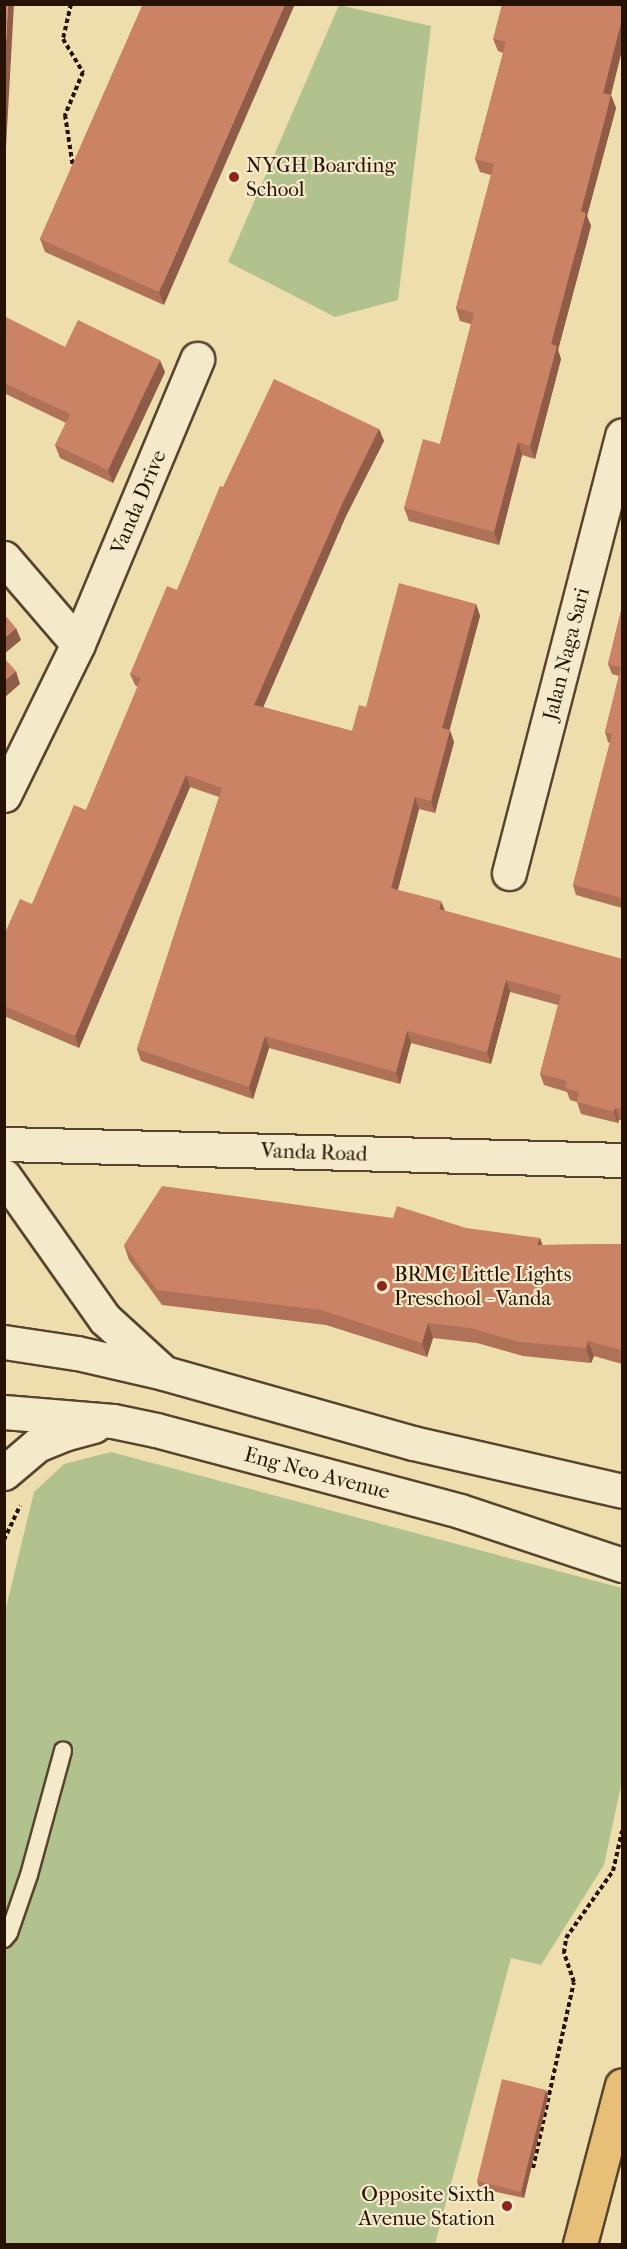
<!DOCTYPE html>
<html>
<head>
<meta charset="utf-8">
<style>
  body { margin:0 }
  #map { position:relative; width:627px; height:2249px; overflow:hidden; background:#eedead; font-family:"IM FELL French Canon",serif }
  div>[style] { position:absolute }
  .green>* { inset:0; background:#b2c28f }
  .path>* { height:4px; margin-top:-2px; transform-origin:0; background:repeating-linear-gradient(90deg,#261103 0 4.5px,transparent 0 7.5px) }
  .roads { filter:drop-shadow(2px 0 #58442e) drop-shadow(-2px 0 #58442e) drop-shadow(0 2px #58442e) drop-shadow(0 -2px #58442e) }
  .service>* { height:16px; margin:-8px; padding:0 8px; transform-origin:8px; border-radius:8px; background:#f4eaca }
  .minor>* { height:33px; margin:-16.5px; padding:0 16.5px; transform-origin:16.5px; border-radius:16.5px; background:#f4eaca }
  .secondary>* { height:33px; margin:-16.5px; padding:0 16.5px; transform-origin:16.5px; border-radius:16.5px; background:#f4eaca }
  .trunk>* { height:33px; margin:-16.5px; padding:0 16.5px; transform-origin:16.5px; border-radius:16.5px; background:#e7bf76 }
  .wall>* { inset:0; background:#af7157 }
  .shaded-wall>* { inset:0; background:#8e5c47 }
  .building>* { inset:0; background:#cb8365 }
  .dots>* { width:16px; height:16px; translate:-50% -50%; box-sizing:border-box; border:3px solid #f4eaca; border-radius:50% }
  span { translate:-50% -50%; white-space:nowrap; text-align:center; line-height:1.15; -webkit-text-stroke:4.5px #f4eaca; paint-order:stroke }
  .poi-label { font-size:21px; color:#261103 }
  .left { translate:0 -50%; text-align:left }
  .right { translate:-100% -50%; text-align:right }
  .street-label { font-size:21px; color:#261103 }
  .frame { position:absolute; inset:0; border:6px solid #261103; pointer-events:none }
</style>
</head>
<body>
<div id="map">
  <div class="green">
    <div style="clip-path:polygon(339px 5px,431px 26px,398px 300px,335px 317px,228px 262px)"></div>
    <div style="clip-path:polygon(111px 1452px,622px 1588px,622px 1781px,604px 1865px,541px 1965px,511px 1958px,435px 2244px,5px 2244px,4px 1616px,34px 1492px,64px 1464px)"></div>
  </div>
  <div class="path">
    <div style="left:71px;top:4px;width:36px;rotate:103deg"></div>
    <div style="left:63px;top:39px;width:39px;rotate:59deg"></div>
    <div style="left:83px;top:72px;width:47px;rotate:112.7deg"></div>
    <div style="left:65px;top:115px;width:53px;rotate:81.3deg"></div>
    <div style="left:4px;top:1540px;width:38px;rotate:-65deg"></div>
    <div style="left:527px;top:2166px;width:6px;rotate:18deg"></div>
    <div style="left:533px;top:2168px;width:190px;rotate:-77.6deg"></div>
    <div style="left:574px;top:1982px;width:31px;rotate:-109deg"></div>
    <div style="left:564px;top:1953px;width:15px;rotate:-82deg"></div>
    <div style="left:566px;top:1938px;width:82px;rotate:-55deg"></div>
    <div style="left:613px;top:1871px;width:41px;rotate:-77.3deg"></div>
  </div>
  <div class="roads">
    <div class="service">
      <div style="left:4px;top:1939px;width:8px;rotate:-50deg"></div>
      <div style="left:9px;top:1933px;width:61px;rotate:-71deg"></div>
      <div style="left:29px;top:1875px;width:129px;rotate:-74.7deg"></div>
    </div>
    <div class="minor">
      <div style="left:4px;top:558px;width:113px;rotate:49.3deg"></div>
      <div style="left:4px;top:795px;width:168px;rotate:-63.9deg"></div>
      <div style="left:78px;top:644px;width:309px;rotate:-67.3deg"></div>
      <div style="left:509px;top:873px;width:452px;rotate:-75.5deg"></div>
      <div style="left:4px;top:1144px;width:618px;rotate:1.48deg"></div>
    </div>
    <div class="secondary">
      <div style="left:4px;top:1176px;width:175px;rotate:54.8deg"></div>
      <div style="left:105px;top:1319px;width:79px;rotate:42.4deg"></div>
      <div style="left:4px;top:1342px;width:74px;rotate:8.6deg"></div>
      <div style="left:77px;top:1353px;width:89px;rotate:12.9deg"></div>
      <div style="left:164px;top:1373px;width:259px;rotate:15.7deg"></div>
      <div style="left:413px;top:1443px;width:214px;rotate:12.9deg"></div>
      <div style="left:4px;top:1412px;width:109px;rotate:4.7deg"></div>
      <div style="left:113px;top:1421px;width:44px;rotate:11.8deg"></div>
      <div style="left:156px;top:1430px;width:315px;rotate:14.9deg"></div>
      <div style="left:460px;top:1511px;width:171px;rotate:18.4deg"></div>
      <div style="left:4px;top:1473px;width:43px;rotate:-40.3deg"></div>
      <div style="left:37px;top:1445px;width:32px;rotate:-22deg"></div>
      <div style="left:67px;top:1433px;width:28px;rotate:-15deg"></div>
    </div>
    <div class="trunk">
      <div style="left:580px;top:2244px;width:164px;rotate:-75.2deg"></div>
    </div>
  </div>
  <div class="wall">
    <div style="clip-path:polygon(143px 4px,164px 305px,45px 252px,40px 239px)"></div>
    <div style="clip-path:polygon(622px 4px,622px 50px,611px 95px,616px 108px,587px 216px,591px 226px,558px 350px,561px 359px,535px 459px,522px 455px,499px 545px,409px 521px,404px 508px,440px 444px,471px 324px,460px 321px,456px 308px,491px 175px,480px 172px,475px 159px,503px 53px,498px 51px,493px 39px)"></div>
    <div style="clip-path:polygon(4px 321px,65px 347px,165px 372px,113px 483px,60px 458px,55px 445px,66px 423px,4px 393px)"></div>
    <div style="clip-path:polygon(379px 429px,384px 441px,346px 516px,263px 707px,352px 731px,366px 707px,476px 604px,480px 616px,449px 730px,454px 742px,435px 813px,419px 809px,398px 890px,445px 911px,622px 959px,622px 1120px,619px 1120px,618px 1123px,581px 1114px,577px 1102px,570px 1100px,567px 1092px,544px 1085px,540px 1074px,558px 1005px,510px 992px,491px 1064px,411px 1043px,400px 1084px,269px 1048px,253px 1099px,141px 1061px,137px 1049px,219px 797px,190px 787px,79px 1048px,4px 1016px,4px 935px,32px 904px,86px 810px,138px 687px,135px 685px,130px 674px,177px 590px,223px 487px)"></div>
    <div style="clip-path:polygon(622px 607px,622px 908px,576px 895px,573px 885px,610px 743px,608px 742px,605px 732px,619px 676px,612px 674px,608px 664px)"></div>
    <div style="clip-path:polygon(540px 1238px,542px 1245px,622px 1244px,622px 1364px,594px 1356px,591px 1363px,523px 1356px,477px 1343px,433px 1338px,427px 1357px,326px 1325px,162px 1305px,129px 1260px,124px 1245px)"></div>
    <div style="clip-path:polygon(546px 2090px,548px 2097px,524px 2198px,479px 2188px,477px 2181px)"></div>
  </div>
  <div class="shaded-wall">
    <div style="clip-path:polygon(8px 4px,14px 4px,4px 183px,4px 81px)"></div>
    <div style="clip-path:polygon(285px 4px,295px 4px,164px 305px,159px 292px)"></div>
    <div style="clip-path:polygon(622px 19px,622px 50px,608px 106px,603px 93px)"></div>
    <div style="clip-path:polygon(611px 95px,616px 108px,587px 216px,591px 226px,558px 350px,561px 359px,535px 459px,530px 446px,551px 344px,581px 211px)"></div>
    <div style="clip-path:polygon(160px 360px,165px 372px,113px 483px,108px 470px)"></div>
    <div style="clip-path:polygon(379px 429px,384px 441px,346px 516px,259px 717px,254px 705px,342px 504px)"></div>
    <div style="clip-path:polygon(518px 442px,522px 455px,499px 545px,494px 532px)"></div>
    <div style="clip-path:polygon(476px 604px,480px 616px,447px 740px,442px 728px)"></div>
    <div style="clip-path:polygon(16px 628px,21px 640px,4px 654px,4px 638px)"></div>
    <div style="clip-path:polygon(16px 671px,20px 684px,4px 698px,4px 681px)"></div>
    <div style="clip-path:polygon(450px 730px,454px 742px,435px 813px,431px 801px)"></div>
    <div style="clip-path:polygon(186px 775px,190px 787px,79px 1048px,75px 1036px)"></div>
    <div style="clip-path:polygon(415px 797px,419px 809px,395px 900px,391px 888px)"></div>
    <div style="clip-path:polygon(441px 901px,446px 913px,439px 909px)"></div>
    <div style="clip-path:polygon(506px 980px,510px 992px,491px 1064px,487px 1052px)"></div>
    <div style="clip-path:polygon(407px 1031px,411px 1043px,400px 1084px,396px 1072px)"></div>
    <div style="clip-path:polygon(265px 1036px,269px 1048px,253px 1099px,249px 1087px)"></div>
    <div style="clip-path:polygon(615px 1108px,619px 1120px,618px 1123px,614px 1112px)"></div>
    <div style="clip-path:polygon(540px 1238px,545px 1252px,537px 1245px)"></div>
    <div style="clip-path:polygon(428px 1323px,433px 1338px,427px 1357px,422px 1343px)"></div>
    <div style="clip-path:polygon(588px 1341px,594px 1356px,591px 1363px,586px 1348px)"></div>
    <div style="clip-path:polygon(546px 2090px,548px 2097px,524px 2198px,521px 2192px)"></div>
  </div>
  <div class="building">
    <div style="clip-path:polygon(4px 4px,8px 4px,4px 81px)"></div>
    <div style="clip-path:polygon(143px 4px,285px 4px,159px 292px,40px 239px)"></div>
    <div style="clip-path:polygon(502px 4px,622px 4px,622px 19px,603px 93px,611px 95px,581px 211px,586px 213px,551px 344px,557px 346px,530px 446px,518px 442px,494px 532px,404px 508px,423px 439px,440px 444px,474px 313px,456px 308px,494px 164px,475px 159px,506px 42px,493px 39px)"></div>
    <div style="clip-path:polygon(6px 317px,65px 347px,78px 320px,160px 360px,108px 470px,55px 445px,70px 414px,4px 383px,4px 321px)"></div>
    <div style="clip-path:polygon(274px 379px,379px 429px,342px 504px,254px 705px,352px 731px,359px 705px,366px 707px,399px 583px,476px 604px,442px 728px,450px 730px,431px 801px,415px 797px,391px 888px,441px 901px,439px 909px,622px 959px,622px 1109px,615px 1108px,614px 1112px,577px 1102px,579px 1092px,565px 1088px,567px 1081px,540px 1074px,561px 995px,506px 980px,487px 1052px,407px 1031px,396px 1072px,265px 1036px,249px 1087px,137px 1049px,222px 788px,186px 775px,75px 1036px,4px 1006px,4px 935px,20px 899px,32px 904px,74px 805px,86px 810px,141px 678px,130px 674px,167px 586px,177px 590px,220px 486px,223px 487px)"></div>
    <div style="clip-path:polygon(622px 607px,622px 898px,573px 885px,612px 734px,605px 732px,621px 667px,608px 664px)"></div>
    <div style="clip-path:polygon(4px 614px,16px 628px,4px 638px)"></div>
    <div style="clip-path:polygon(4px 658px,16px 671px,4px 681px)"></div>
    <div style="clip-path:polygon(162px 1186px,393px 1218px,397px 1206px,466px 1228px,540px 1238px,537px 1245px,622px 1244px,622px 1350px,588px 1341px,586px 1348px,518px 1342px,471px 1328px,428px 1323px,422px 1343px,321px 1310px,157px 1290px,124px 1245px)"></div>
    <div style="clip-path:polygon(502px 2079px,546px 2090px,521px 2192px,477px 2181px)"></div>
  </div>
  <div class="dots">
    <div style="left:234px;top:177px;background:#8f2418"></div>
    <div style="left:382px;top:1286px;background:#8f2418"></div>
    <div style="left:507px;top:2206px;background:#8f2418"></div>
  </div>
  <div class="poi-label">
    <span class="left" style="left:246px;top:177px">NYGH Boarding<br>School</span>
    <span class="left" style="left:394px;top:1286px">BRMC Little Lights<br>Preschool - Vanda</span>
    <span class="right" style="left:495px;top:2206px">Opposite Sixth<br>Avenue Station</span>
  </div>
  <div class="street-label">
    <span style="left:138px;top:502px;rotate:-67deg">Vanda Drive</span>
    <span style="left:566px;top:654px;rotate:-76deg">Jalan Naga Sari</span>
    <span style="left:314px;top:1152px;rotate:2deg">Vanda Road</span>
    <span style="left:317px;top:1473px;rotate:15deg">Eng Neo Avenue</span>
  </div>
  <div class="frame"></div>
</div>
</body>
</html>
